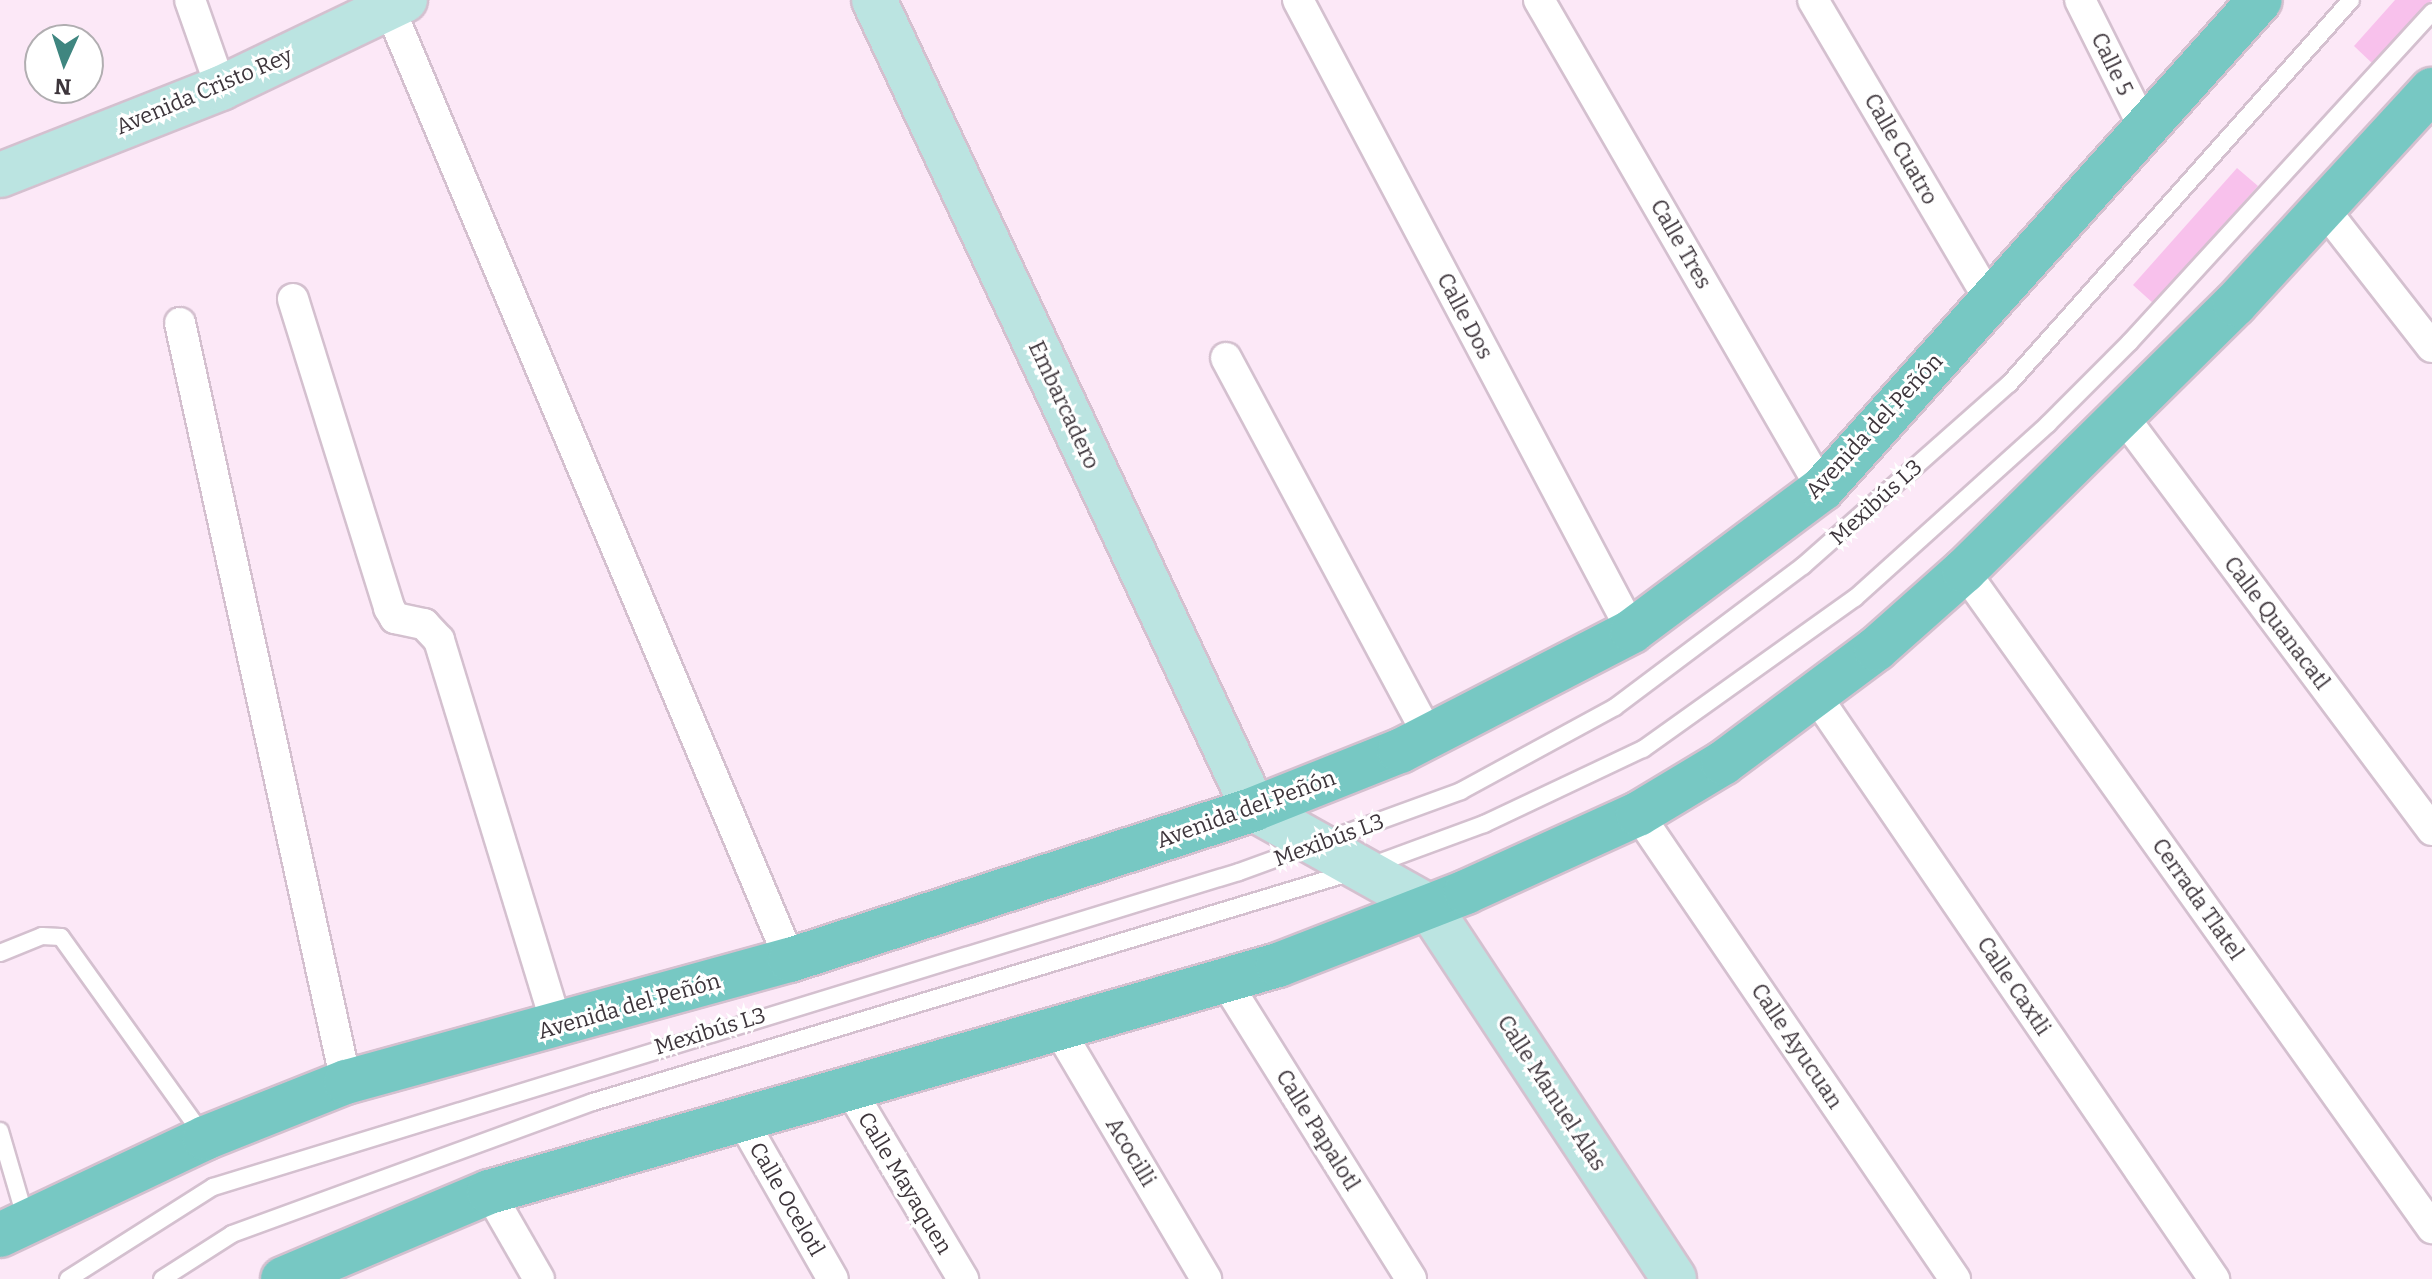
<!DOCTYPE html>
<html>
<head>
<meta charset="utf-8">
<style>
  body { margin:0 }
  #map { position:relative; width:2432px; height:1279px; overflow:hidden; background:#fce8f7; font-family:Bitter,serif }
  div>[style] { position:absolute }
  .building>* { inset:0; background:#f8c1ec }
  .roads { filter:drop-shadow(2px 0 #d4c0cf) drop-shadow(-2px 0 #d4c0cf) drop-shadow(0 2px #d4c0cf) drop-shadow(0 -2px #d4c0cf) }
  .lane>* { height:16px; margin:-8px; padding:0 8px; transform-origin:8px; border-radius:8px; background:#fff }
  .street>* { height:30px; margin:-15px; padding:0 15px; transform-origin:15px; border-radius:15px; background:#fff }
  .secondary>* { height:44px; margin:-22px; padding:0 22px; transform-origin:22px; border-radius:22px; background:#bbe4e1 }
  .primary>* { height:44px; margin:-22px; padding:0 22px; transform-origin:22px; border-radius:22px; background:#77c8c3 }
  span { translate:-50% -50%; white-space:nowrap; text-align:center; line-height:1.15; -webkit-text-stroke:6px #fff; paint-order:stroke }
  .street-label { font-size:22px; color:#3d353b }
  .north { position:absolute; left:24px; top:24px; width:80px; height:80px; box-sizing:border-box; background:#fff; border:2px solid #b1aeb1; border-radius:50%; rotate:183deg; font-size:22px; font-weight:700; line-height:32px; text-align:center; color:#3d353b }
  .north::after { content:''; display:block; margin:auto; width:28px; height:36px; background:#3f8680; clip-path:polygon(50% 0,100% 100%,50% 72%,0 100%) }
</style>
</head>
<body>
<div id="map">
  <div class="building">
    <div style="clip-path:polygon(2395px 0,2432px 0,2374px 65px,2354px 46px)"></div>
    <div style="clip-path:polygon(2237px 168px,2258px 186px,2154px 304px,2133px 285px)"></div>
  </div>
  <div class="roads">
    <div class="lane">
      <div style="left:0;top:953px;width:45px;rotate:-22deg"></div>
      <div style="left:42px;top:936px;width:19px;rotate:3deg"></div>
      <div style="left:61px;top:937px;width:246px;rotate:54.4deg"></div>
      <div style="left:0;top:1131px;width:93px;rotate:73.7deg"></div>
      <div style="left:68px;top:1279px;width:172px;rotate:-32.4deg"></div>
      <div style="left:213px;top:1187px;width:1073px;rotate:-17.07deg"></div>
      <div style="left:1239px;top:872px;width:236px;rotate:-20deg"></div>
      <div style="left:1461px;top:791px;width:175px;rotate:-28.6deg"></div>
      <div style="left:1615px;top:707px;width:235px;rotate:-36.9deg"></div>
      <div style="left:1803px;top:566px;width:275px;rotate:-41.5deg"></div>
      <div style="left:2009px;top:384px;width:514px;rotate:-48.31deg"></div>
      <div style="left:162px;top:1279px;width:83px;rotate:-32.7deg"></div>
      <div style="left:232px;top:1234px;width:384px;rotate:-20.1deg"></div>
      <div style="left:593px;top:1102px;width:804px;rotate:-16.86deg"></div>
      <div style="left:1362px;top:869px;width:130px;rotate:-20.2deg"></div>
      <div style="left:1484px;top:824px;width:176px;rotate:-25.3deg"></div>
      <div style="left:1643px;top:749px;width:260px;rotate:-35.5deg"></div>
      <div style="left:1855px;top:598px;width:260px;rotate:-42deg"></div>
      <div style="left:2048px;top:424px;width:115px;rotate:-45deg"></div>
      <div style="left:2129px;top:343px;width:449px;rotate:-47.5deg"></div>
    </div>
    <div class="street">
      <div style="left:190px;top:0;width:93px;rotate:70.6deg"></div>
      <div style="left:1298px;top:0;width:714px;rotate:62.11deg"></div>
      <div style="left:1539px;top:0;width:565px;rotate:59.94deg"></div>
      <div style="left:1813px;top:0;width:347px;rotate:59.5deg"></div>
      <div style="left:2080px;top:0;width:143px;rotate:63.4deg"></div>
      <div style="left:389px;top:7px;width:1034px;rotate:67.18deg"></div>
      <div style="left:2324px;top:209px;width:175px;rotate:52deg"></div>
      <div style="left:293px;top:299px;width:324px;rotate:72.7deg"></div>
      <div style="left:389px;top:608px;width:12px;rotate:59deg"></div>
      <div style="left:395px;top:618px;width:30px;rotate:12deg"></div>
      <div style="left:424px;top:624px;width:22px;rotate:47deg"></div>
      <div style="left:439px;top:640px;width:405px;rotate:73deg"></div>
      <div style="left:180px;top:323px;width:777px;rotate:77.66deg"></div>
      <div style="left:1226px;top:358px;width:430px;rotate:61.8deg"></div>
      <div style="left:2122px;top:415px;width:518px;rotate:53.24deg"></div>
      <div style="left:1964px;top:571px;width:807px;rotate:54.54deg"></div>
      <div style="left:1814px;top:693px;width:710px;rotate:55.68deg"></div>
      <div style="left:1638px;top:814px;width:563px;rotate:55.72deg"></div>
      <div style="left:1225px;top:981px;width:351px;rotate:58deg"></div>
      <div style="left:1056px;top:1025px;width:295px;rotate:59.4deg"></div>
      <div style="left:848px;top:1086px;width:225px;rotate:59.2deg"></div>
      <div style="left:741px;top:1118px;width:185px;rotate:60.3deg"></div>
      <div style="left:489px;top:1192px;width:100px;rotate:60.1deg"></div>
    </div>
    <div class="secondary">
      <div style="left:874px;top:0;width:894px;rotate:64.84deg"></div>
      <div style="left:1254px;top:809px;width:201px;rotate:29.2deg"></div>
      <div style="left:1429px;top:907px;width:445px;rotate:56.6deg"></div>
      <div style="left:0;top:175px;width:238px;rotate:-21.5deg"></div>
      <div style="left:221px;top:88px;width:204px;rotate:-25.6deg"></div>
    </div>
    <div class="primary">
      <div style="left:0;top:1235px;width:227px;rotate:-25.3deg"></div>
      <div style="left:205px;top:1138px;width:152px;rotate:-21.7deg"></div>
      <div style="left:346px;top:1082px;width:460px;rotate:-15.4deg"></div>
      <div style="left:790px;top:960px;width:488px;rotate:-18deg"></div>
      <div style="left:1254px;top:809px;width:157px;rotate:-21.7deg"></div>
      <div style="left:1400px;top:751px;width:261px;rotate:-27.3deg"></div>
      <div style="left:1632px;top:631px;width:237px;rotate:-36.8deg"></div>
      <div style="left:1822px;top:489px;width:656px;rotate:-48.15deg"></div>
      <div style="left:283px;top:1279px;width:224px;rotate:-22.9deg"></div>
      <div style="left:489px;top:1192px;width:821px;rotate:-16.05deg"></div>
      <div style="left:1278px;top:965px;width:202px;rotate:-21.2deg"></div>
      <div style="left:1466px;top:892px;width:189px;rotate:-24.4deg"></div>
      <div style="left:1638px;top:814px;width:99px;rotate:-31deg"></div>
      <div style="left:1723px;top:763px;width:191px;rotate:-36.7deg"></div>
      <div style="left:1876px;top:649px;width:118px;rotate:-41.6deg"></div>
      <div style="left:1964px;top:571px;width:380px;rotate:-44.6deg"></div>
      <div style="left:2235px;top:304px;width:291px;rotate:-47.4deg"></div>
    </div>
  </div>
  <div class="street-label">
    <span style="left:2112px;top:64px;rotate:64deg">Calle 5</span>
    <span style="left:204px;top:91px;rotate:-23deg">Avenida Cristo Rey</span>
    <span style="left:1901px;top:149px;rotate:60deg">Calle Cuatro</span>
    <span style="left:1681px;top:244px;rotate:60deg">Calle Tres</span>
    <span style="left:1465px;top:316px;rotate:62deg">Calle Dos</span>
    <span style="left:1064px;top:405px;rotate:65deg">Embarcadero</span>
    <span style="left:1874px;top:426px;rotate:-47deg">Avenida del Peñón</span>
    <span style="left:1876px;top:502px;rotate:-42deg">Mexibús L3</span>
    <span style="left:2277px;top:623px;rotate:53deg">Calle Quanacatl</span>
    <span style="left:1246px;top:809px;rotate:-20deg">Avenida del Peñón</span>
    <span style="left:1329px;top:840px;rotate:-20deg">Mexibús L3</span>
    <span style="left:2198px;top:899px;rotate:55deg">Cerrada Tlatel</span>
    <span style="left:2014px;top:986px;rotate:56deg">Calle Caxtli</span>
    <span style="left:629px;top:1006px;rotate:-16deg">Avenida del Peñón</span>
    <span style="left:710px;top:1031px;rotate:-17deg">Mexibús L3</span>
    <span style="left:1797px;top:1046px;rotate:56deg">Calle Ayucuan</span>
    <span style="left:1552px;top:1093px;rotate:57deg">Calle Manuel Alas</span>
    <span style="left:1318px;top:1130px;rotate:58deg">Calle Papalotl</span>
    <span style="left:1131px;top:1152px;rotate:59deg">Acocilli</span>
    <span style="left:905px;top:1183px;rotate:59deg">Calle Mayaquen</span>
    <span style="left:787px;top:1199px;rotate:60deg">Calle Ocelotl</span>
  </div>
  <div class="north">N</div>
</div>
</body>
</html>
